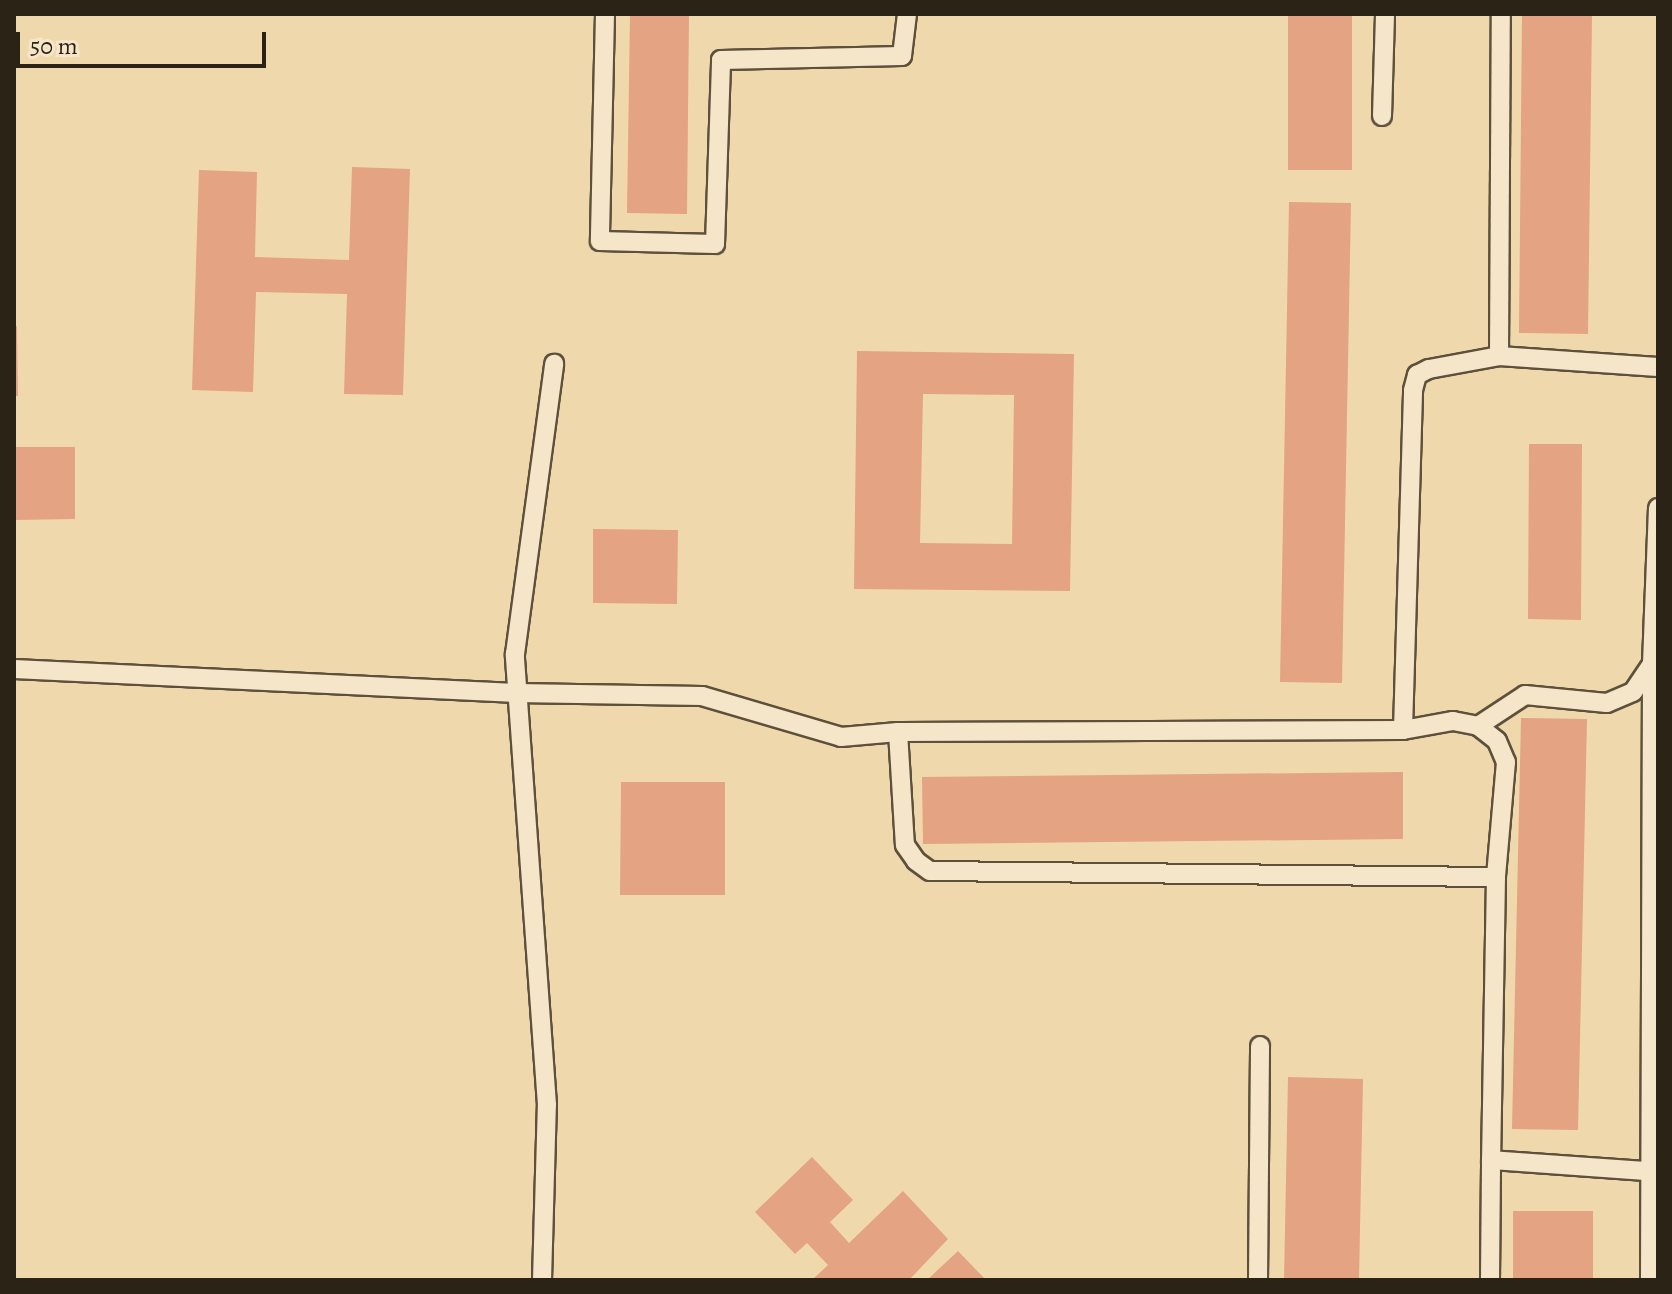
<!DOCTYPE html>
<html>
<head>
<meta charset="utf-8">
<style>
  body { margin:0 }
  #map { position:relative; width:1672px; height:1294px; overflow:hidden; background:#efd9ac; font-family:Alegreya,serif }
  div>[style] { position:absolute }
  .building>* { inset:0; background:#e4a382 }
  .roads { filter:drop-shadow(2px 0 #5d503c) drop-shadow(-2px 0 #5d503c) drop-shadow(0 2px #5d503c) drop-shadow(0 -2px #5d503c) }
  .lane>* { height:18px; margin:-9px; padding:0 9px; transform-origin:9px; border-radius:9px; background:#f5e6c9 }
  span { translate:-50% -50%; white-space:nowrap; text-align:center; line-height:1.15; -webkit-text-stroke:8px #f5e6c9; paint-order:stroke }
  .frame { position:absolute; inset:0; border:16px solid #2c2317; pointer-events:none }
  .scale { position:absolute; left:16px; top:32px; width:250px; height:36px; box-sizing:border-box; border:4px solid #2c2317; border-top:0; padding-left:10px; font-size:24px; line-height:28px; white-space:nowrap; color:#2c2317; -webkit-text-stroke:6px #f5e6c9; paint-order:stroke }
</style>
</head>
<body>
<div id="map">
  <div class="building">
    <div style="clip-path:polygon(630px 14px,689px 14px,687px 214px,627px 213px)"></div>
    <div style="clip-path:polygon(1288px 14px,1352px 14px,1352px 170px,1288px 170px)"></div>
    <div style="clip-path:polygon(1522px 14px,1592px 14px,1588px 334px,1519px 333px)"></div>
    <div style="clip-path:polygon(352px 167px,410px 169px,403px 395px,344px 394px,347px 294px,256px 292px,253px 392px,192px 390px,199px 170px,257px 172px,255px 257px,349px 260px)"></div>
    <div style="clip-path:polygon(1289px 202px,1351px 203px,1342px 683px,1280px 682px)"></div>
    <div style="clip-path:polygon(14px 326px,17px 326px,18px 396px,14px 396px)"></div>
    <div style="clip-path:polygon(evenodd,857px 351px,1074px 354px,1070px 591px,854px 589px,857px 351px,923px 394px,1014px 395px,1012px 544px,920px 543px,923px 394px)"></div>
    <div style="clip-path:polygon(1529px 444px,1582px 444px,1581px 620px,1528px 619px)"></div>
    <div style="clip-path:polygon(14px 447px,75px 447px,75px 519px,14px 520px)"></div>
    <div style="clip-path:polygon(593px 529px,678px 530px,677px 604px,593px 603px)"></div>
    <div style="clip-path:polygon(1521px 718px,1587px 719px,1578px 1130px,1512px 1129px)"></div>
    <div style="clip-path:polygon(1403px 772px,1403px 839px,923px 844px,922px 777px)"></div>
    <div style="clip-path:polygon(621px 782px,725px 782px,725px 895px,620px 895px)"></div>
    <div style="clip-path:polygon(1288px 1077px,1363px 1079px,1359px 1280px,1284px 1280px)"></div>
    <div style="clip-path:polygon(812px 1157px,853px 1200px,830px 1222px,849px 1243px,903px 1191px,948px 1239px,909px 1280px,812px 1280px,828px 1265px,807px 1243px,795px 1254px,755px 1212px)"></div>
    <div style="clip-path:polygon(1513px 1211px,1593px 1211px,1593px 1280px,1513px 1280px)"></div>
    <div style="clip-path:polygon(958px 1251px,986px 1280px,927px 1280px)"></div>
  </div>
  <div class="roads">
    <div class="lane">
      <div style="left:605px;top:14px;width:227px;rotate:91.3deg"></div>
      <div style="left:600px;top:241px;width:115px;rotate:1.5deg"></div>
      <div style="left:715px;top:244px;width:184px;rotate:-88.1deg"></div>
      <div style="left:721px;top:60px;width:181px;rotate:-1.3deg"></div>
      <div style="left:902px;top:56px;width:42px;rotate:-83.2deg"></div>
      <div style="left:1382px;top:116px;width:102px;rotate:-88.3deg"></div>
      <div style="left:1499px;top:356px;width:342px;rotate:-89.7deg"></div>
      <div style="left:14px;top:669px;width:503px;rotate:2.74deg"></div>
      <div style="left:516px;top:693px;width:186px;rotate:0.9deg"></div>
      <div style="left:702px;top:696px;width:145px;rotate:16.4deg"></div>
      <div style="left:841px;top:737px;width:57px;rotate:-5deg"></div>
      <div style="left:898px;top:732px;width:505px;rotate:-0.23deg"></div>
      <div style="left:1403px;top:730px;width:51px;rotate:-10.2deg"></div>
      <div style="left:1453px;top:721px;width:25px;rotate:11deg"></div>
      <div style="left:1478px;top:726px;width:24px;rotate:38deg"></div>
      <div style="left:1497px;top:741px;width:23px;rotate:67deg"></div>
      <div style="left:1506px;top:762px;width:115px;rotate:95deg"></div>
      <div style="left:1496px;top:877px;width:283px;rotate:91deg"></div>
      <div style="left:1491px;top:1160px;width:167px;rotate:4.1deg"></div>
      <div style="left:1478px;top:726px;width:56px;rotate:-33.4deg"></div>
      <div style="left:1525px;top:695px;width:82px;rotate:5.6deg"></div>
      <div style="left:1607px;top:703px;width:28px;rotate:-23deg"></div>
      <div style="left:1633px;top:692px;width:34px;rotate:-56deg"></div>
      <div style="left:1652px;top:664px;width:156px;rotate:-87.8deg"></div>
      <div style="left:1403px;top:730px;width:340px;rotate:-88.3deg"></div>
      <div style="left:1413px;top:390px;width:16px;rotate:-75deg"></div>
      <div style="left:1417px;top:375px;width:13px;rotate:-27deg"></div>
      <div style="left:1429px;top:369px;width:71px;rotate:-10.5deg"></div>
      <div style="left:1499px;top:356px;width:159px;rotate:4deg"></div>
      <div style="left:898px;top:732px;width:113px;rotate:86.5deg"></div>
      <div style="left:905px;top:845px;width:19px;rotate:55deg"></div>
      <div style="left:916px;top:861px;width:17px;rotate:36deg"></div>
      <div style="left:930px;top:871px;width:566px;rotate:0.61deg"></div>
      <div style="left:542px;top:1280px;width:175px;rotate:-88.4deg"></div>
      <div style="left:547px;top:1105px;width:452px;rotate:-94.1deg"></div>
      <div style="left:515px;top:654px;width:293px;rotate:-82.3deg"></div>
      <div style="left:1258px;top:1280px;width:234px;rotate:-89.5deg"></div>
      <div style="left:1490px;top:1280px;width:120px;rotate:-89.5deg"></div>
      <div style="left:1650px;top:1280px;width:616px;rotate:-89.81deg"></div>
    </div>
  </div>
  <div class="frame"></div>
  <div class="scale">50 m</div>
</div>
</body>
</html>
